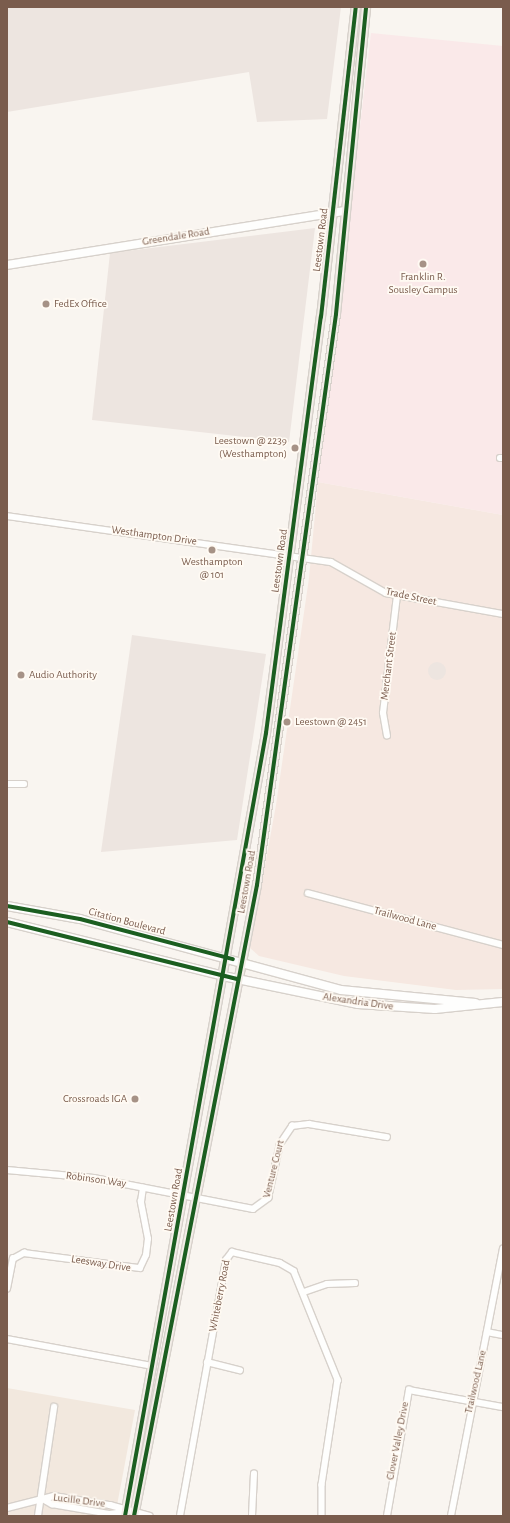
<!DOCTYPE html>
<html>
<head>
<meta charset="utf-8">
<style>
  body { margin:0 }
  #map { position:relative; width:510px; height:1523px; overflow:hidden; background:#f9f5f0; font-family:"Alegreya Sans",sans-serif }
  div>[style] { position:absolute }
  .residential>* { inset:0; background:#f2e8de }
  .commercial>* { inset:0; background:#f6e8e1 }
  .industrial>* { inset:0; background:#ede5e0 }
  .round { border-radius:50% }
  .medical>* { inset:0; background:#fae9e9 }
  .roads { filter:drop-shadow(1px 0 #d7d1cb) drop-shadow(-1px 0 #d7d1cb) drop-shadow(0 1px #d7d1cb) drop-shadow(0 -1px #d7d1cb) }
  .street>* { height:5.5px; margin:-2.75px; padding:0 2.75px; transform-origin:2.75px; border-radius:2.75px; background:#fefefd }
  .secondary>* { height:8px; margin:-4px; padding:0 4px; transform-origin:4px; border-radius:4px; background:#fefefd }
  .primary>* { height:8px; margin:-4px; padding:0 4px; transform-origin:4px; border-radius:4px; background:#f3eee8 }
  .cycleway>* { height:4px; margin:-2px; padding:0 2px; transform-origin:2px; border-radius:2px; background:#1b5e20 }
  .dots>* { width:11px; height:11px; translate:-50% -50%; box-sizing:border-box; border:2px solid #fffaf3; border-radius:50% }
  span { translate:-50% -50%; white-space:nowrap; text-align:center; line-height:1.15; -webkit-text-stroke:3.5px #fffaf3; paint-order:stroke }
  .street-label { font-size:11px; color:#7a5c4d }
  .poi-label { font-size:11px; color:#7a5c4d }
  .left { translate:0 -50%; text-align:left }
  .right { translate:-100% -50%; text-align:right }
  .frame { position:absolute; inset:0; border:8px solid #7a5c4d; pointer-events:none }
</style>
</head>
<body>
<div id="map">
  <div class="residential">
    <div style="clip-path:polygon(7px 1388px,135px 1410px,115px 1516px,7px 1516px)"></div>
  </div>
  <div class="commercial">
    <div style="clip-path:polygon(318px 482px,503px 515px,503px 989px,456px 990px,344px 976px,259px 956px,250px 948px,276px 805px,309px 578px)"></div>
  </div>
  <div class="industrial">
    <div style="clip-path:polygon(7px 7px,341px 7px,327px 119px,257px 122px,249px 72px,7px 112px)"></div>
    <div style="clip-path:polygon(315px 228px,289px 442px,92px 420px,110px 253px)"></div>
    <div style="clip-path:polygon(132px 635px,266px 654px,237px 840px,101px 852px)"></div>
    <div class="round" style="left:428px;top:662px;width:18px;height:18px"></div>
  </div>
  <div class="medical">
    <div style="clip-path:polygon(371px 33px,503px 46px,503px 515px,318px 482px)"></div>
  </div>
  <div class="roads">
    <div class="street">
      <div style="left:500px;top:458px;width:3px"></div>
      <div style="left:7px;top:516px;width:327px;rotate:8.1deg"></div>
      <div style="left:331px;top:562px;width:63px;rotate:29.4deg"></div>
      <div style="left:386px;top:593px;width:119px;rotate:10.2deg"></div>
      <div style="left:387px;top:736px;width:23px;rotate:-100deg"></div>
      <div style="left:383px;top:713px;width:118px;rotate:-83.2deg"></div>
      <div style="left:7px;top:784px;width:17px"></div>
      <div style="left:308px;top:893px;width:202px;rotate:14.9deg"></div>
      <div style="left:7px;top:1170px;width:87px;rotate:5.3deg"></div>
      <div style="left:94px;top:1178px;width:162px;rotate:11deg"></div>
      <div style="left:253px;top:1209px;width:19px;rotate:-36deg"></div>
      <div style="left:268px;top:1198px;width:55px;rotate:-77.5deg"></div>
      <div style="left:280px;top:1144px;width:22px;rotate:-56deg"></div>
      <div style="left:292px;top:1126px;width:17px;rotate:-7deg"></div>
      <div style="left:309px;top:1124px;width:79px;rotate:9.5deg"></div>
      <div style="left:7px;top:1289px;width:31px;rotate:-79deg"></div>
      <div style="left:13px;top:1259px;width:13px;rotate:-29deg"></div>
      <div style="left:24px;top:1253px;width:117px;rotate:7.4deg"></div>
      <div style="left:140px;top:1268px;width:14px;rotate:-65deg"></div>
      <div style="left:146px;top:1255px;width:16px;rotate:-83deg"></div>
      <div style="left:148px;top:1239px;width:38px;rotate:-101deg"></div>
      <div style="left:141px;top:1202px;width:14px;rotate:-82deg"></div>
      <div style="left:304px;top:1292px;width:24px;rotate:-19deg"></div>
      <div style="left:327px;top:1284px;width:28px;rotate:-2deg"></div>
      <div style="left:487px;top:1332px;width:16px;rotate:11deg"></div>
      <div style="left:7px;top:1339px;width:147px;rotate:10.5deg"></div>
      <div style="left:207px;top:1362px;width:34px;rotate:14deg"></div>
      <div style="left:41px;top:1498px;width:13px;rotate:29deg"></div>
      <div style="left:52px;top:1504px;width:59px;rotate:9.8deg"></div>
      <div style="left:110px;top:1514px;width:15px;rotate:-8deg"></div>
      <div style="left:7px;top:1508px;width:49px;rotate:-14.3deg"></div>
      <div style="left:54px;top:1496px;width:57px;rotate:9.1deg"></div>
      <div style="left:110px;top:1505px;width:41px;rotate:15.4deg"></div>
      <div style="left:38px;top:1516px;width:110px;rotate:-81.6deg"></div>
      <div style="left:180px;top:1516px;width:260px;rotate:-79.8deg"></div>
      <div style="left:226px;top:1260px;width:10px;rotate:-53deg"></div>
      <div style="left:232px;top:1252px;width:49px;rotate:12.9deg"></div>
      <div style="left:280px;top:1263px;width:16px;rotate:30deg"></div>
      <div style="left:294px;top:1271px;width:118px;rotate:68deg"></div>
      <div style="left:338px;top:1380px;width:106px;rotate:98.7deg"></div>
      <div style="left:322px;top:1485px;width:31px;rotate:90deg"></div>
      <div style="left:252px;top:1516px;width:42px;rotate:-87.3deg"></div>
      <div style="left:387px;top:1516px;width:128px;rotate:-80.1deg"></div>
      <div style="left:409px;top:1390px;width:96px;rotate:10.3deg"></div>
      <div style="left:451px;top:1516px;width:272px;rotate:-79deg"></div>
    </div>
    <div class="secondary">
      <div style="left:7px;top:265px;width:343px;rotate:-9.1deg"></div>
      <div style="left:7px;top:906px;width:74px;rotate:10.1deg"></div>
      <div style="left:80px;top:919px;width:270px;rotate:15.2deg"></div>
      <div style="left:341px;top:990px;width:135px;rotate:5.5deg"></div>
      <div style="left:7px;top:922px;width:223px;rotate:14deg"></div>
      <div style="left:223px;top:976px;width:138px;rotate:11.7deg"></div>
      <div style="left:358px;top:1004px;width:77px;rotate:3.7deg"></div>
      <div style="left:435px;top:1009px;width:68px;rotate:-5.9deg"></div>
    </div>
    <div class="primary">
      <div style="left:125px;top:1516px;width:796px;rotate:-79.79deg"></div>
      <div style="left:266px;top:733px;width:420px;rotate:-82.5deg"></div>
      <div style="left:321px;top:317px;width:312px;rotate:-83.6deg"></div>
      <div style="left:134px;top:1516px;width:643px;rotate:-78.97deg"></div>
      <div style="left:257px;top:885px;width:576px;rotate:-82.12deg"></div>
      <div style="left:336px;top:314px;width:308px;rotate:-84.4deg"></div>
    </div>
  </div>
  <div class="cycleway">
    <div style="left:7px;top:906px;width:74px;rotate:10.1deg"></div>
    <div style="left:80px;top:919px;width:158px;rotate:14.7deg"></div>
    <div style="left:7px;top:922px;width:237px;rotate:13.9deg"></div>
    <div style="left:125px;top:1516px;width:796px;rotate:-79.79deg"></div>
    <div style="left:266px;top:733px;width:420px;rotate:-82.5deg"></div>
    <div style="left:321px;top:317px;width:312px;rotate:-83.6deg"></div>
    <div style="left:134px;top:1516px;width:643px;rotate:-78.97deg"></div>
    <div style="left:257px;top:885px;width:576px;rotate:-82.12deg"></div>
    <div style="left:336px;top:314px;width:308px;rotate:-84.4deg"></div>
  </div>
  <div class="dots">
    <div style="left:423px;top:264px;background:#a69286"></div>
    <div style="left:46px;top:304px;background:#a69286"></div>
    <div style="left:295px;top:448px;background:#a69286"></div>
    <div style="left:212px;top:550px;background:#a69286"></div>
    <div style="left:21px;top:675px;background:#a69286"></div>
    <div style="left:287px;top:722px;background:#a69286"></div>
    <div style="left:135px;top:1099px;background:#a69286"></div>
  </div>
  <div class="street-label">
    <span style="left:176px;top:237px;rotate:-9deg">Greendale Road</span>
    <span style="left:321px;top:240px;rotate:-83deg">Leestown Road</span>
    <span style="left:154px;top:536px;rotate:8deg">Westhampton Drive</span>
    <span style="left:280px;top:561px;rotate:-82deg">Leestown Road</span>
    <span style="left:411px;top:597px;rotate:12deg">Trade Street</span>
    <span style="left:389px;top:666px;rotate:-83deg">Merchant Street</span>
    <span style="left:247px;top:882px;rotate:-80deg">Leestown Road</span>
    <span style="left:405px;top:919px;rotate:15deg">Trailwood Lane</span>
    <span style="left:127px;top:922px;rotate:15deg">Citation Boulevard</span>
    <span style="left:358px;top:1002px;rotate:8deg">Alexandria Drive</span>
    <span style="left:274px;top:1169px;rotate:-76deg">Venture Court</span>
    <span style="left:96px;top:1180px;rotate:8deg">Robinson Way</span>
    <span style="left:174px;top:1200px;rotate:-80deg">Leestown Road</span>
    <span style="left:101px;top:1264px;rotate:9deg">Leesway Drive</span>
    <span style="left:220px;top:1296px;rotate:-79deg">Whiteberry Road</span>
    <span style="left:476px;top:1382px;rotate:-77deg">Trailwood Lane</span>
    <span style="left:398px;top:1441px;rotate:-79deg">Clover Valley Drive</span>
    <span style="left:79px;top:1501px;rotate:7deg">Lucille Drive</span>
  </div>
  <div class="poi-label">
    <span style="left:423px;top:284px">Franklin R.<br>Sousley Campus</span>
    <span class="left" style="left:54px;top:304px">FedEx Office</span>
    <span class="right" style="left:287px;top:448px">Leestown @ 2239<br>(Westhampton)</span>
    <span style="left:212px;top:569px">Westhampton<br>@ 101</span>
    <span class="left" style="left:29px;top:675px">Audio Authority</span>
    <span class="left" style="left:295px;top:722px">Leestown @ 2451</span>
    <span class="right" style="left:127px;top:1099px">Crossroads IGA</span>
  </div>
  <div class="frame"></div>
</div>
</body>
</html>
